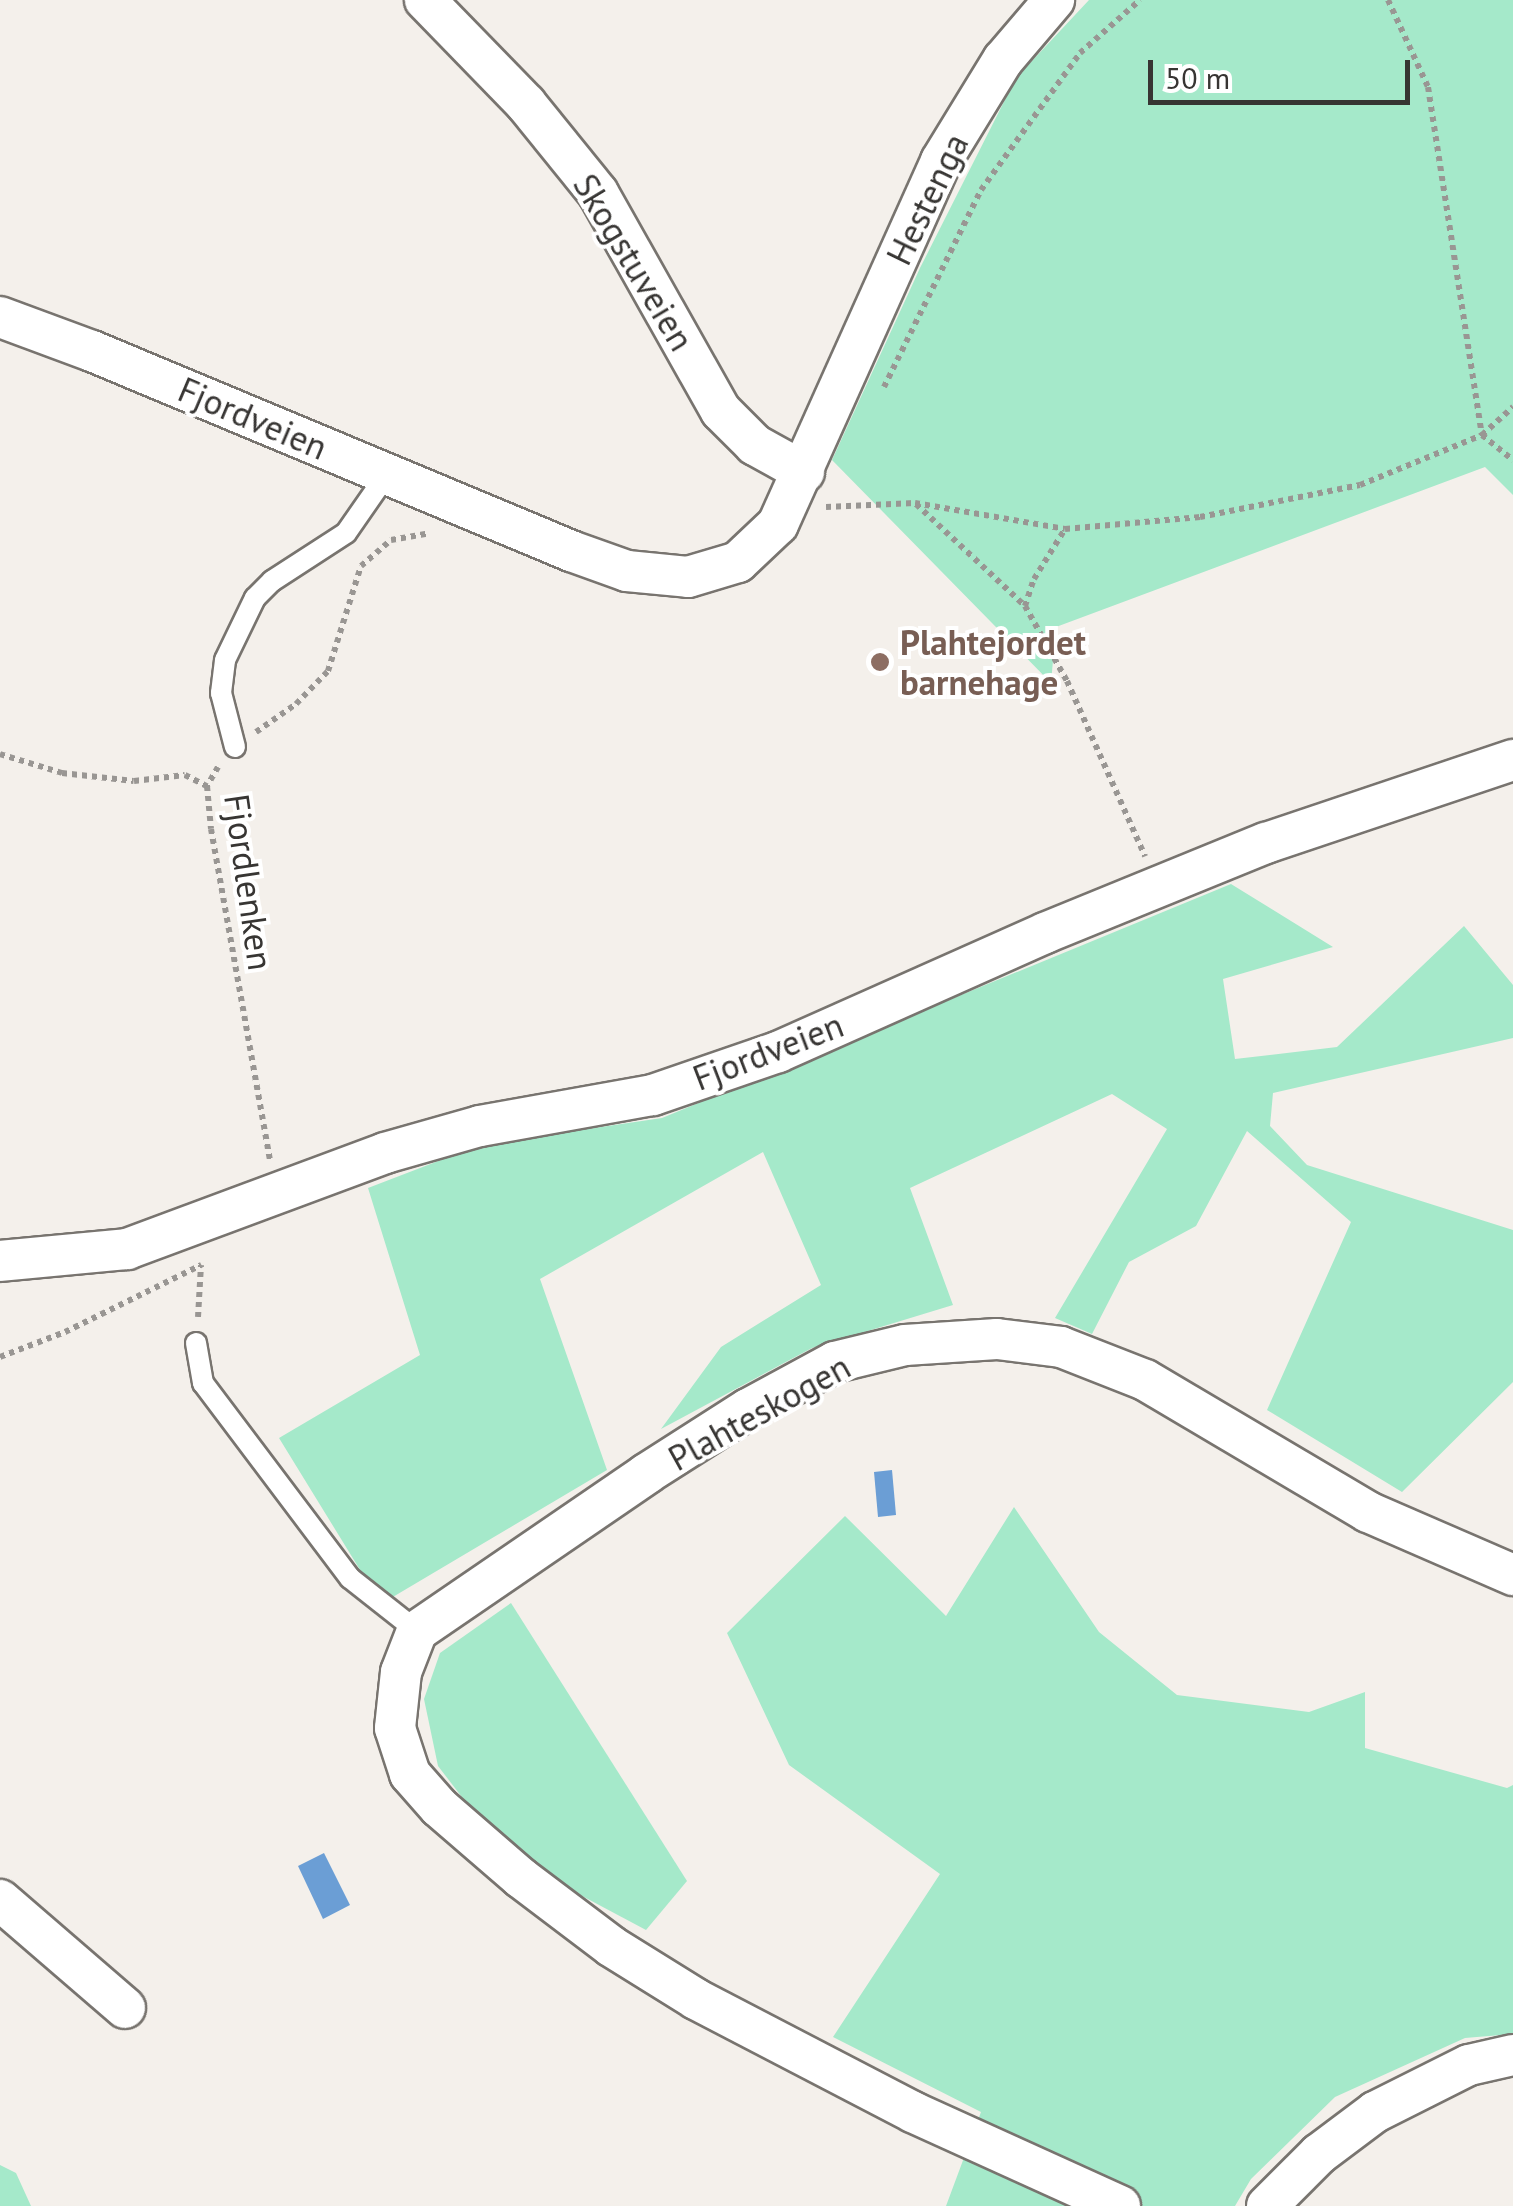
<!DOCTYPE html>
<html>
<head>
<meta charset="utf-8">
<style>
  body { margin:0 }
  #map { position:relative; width:1513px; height:2206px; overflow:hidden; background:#f4f0eb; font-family:"PT Sans",sans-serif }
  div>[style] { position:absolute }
  .green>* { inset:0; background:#a5e9ca }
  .water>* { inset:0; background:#6b9ed5 }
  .path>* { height:6px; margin-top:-3px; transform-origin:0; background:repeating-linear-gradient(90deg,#999693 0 5px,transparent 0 10px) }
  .roads { filter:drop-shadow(2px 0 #78746f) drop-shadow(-2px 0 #78746f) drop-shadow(0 2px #78746f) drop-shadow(0 -2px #78746f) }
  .service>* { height:20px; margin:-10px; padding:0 10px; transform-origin:10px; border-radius:10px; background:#fff }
  .minor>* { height:40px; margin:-20px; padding:0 20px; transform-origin:20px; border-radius:20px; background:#fff }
  .dots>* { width:28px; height:28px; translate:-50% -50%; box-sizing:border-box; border:5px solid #fff; border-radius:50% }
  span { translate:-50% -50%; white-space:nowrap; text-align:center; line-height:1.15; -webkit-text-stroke:8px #fff; paint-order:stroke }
  .street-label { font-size:35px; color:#373533 }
  .education-label { font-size:35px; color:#785e54; font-weight:700 }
  .left { translate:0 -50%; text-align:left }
  .scale { position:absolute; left:1148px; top:60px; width:262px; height:45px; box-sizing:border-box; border:5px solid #373533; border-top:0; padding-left:12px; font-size:30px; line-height:35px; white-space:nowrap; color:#373533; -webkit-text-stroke:8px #fff; paint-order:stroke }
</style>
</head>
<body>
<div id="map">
  <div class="green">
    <div style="clip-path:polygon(1089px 0,1513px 0,1513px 495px,1485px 467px,1056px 627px,1051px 683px,832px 460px,920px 268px,1016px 78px)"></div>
    <div style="clip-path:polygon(1231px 884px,1333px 947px,1223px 979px,1235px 1059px,1337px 1047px,1464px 926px,1513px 985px,1513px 1038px,1273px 1093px,1270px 1126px,1307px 1165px,1513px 1230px,1513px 1382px,1402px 1492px,1267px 1410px,1351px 1222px,1247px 1131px,1196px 1226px,1129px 1262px,1092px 1334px,1055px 1318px,1167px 1129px,1112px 1094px,910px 1188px,953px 1305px,812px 1348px,661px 1429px,721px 1347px,821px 1285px,763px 1152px,540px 1279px,607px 1470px,381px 1604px,279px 1438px,420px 1355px,368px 1188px,480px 1145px,662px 1118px)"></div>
    <div style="clip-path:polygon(1014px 1507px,1099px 1632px,1177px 1695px,1309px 1712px,1365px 1692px,1365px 1748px,1507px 1788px,1513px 1785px,1513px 2034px,1465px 2038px,1335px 2097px,1251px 2179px,1235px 2206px,946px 2206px,981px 2112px,833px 2037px,940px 1874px,789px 1765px,727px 1633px,845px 1516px,946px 1616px)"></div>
    <div style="clip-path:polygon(511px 1603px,687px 1881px,646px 1930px,554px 1881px,478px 1818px,438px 1766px,424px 1699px,440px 1653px)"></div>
    <div style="clip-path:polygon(0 2165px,16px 2173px,31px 2206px,0 2206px)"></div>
  </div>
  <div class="water">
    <div style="clip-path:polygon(892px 1470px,896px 1515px,878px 1517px,874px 1472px)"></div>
    <div style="clip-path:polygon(324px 1853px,350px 1905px,323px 1919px,298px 1866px)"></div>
  </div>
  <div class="path">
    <div style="left:1388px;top:0;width:96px;rotate:65.3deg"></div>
    <div style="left:1428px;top:87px;width:352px;rotate:81.2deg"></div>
    <div style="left:1482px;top:435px;width:40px;rotate:39deg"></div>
    <div style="left:884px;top:387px;width:220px;rotate:-63.8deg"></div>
    <div style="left:981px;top:190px;width:169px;rotate:-54.1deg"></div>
    <div style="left:1080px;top:53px;width:80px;rotate:-41.5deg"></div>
    <div style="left:916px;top:504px;width:149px;rotate:43.1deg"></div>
    <div style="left:1025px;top:606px;width:86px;rotate:60.8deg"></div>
    <div style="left:1067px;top:681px;width:192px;rotate:66deg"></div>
    <div style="left:826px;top:507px;width:89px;rotate:-2.6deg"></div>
    <div style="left:915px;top:503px;width:152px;rotate:9.8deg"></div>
    <div style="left:1065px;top:529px;width:136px;rotate:-5.1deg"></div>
    <div style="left:1200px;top:517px;width:163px;rotate:-11.3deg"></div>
    <div style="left:1360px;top:485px;width:132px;rotate:-22.3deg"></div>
    <div style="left:1482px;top:435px;width:42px;rotate:-42.1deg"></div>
    <div style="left:1025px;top:606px;width:28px;rotate:-72deg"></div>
    <div style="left:1034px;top:579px;width:59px;rotate:-58.2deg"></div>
    <div style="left:256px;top:732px;width:49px;rotate:-35deg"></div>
    <div style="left:296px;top:704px;width:46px;rotate:-45.9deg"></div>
    <div style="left:328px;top:671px;width:110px;rotate:-72.6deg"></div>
    <div style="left:361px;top:566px;width:40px;rotate:-41deg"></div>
    <div style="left:391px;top:540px;width:39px;rotate:-10deg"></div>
    <div style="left:0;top:754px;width:65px;rotate:17deg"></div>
    <div style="left:62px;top:773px;width:72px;rotate:6.3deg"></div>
    <div style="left:134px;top:781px;width:51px;rotate:-6.7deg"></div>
    <div style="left:185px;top:775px;width:25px;rotate:27deg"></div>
    <div style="left:218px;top:767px;width:22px;rotate:120deg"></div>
    <div style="left:207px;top:786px;width:43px;rotate:84.7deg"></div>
    <div style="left:211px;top:829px;width:337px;rotate:79.9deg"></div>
    <div style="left:198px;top:1317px;width:52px;rotate:-86.7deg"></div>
    <div style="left:0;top:1357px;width:70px;rotate:-21deg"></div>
    <div style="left:65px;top:1332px;width:152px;rotate:-26.2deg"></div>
  </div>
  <div class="roads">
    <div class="service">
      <div style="left:235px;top:747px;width:56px;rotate:-104.5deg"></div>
      <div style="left:221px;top:693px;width:33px;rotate:-83deg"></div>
      <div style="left:225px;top:660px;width:69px;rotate:-64.2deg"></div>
      <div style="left:255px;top:598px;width:24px;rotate:-45deg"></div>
      <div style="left:272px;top:581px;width:88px;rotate:-33deg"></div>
      <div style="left:346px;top:533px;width:72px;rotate:-55.2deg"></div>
      <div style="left:196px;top:1343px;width:41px;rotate:80.1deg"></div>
      <div style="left:203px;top:1383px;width:244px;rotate:53deg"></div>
      <div style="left:350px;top:1578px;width:85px;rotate:38.3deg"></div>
    </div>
    <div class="minor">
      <div style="left:425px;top:0;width:145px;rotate:45.8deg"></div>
      <div style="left:526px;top:104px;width:114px;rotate:51deg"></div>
      <div style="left:598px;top:193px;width:250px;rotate:60.6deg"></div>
      <div style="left:721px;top:411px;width:48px;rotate:45deg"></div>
      <div style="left:755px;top:445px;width:56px;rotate:28.9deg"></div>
      <div style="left:0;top:317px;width:98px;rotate:20.3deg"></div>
      <div style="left:92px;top:351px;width:519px;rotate:22.66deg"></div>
      <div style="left:571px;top:551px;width:59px;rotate:19.7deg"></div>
      <div style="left:627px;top:571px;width:61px;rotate:5.6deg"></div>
      <div style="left:688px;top:577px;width:52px;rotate:-16.7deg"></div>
      <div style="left:738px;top:562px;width:55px;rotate:-43.5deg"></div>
      <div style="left:778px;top:524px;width:398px;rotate:-65.8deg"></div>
      <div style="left:941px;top:161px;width:119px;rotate:-58.5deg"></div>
      <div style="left:1003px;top:60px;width:79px;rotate:-49.6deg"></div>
      <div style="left:0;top:1261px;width:128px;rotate:-5.4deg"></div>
      <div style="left:127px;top:1249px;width:275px;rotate:-20.4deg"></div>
      <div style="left:385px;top:1153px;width:99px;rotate:-15.9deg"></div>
      <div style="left:480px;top:1126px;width:176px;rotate:-10.2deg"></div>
      <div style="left:653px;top:1095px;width:132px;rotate:-19deg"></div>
      <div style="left:778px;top:1052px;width:292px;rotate:-24deg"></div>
      <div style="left:1045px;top:933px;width:239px;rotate:-22.2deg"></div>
      <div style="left:1266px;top:843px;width:261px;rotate:-18.6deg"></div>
      <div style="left:0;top:1900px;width:165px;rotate:40.8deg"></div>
      <div style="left:1120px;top:2206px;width:227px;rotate:-155.6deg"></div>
      <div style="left:913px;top:2112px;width:245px;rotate:-152.5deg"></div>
      <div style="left:696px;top:1999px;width:100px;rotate:-148.1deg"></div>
      <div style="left:611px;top:1946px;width:113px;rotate:-142.9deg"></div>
      <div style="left:521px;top:1878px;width:108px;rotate:-139.1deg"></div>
      <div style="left:439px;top:1807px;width:44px;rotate:-131.3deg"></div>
      <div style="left:410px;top:1774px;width:48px;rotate:-108.1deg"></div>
      <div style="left:395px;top:1728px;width:56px;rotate:-83.9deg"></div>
      <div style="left:401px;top:1672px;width:44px;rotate:-68.7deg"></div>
      <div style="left:417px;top:1631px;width:278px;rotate:-34.4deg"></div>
      <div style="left:646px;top:1474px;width:121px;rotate:-32.5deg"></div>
      <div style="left:748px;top:1409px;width:99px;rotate:-28.4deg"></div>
      <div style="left:835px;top:1362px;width:72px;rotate:-13.7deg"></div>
      <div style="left:905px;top:1345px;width:92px;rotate:-3.7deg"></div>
      <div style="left:997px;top:1339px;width:64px;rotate:7.1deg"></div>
      <div style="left:1061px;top:1347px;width:90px;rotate:21.4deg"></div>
      <div style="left:1145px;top:1380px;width:259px;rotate:30.6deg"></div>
      <div style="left:1368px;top:1512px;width:158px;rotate:23.5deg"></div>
      <div style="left:1267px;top:2206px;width:74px;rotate:-45deg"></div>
      <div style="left:1319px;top:2154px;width:70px;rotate:-36.9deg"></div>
      <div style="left:1375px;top:2112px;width:105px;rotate:-26.6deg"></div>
      <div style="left:1469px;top:2065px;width:45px;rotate:-12.8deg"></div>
    </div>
  </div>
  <div class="dots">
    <div style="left:880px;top:662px;background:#8d6e63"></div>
  </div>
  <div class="street-label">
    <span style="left:927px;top:199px;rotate:-64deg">Hestenga</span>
    <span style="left:634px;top:262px;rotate:59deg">Skogstuveien</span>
    <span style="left:253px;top:418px;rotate:23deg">Fjordveien</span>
    <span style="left:249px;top:882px;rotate:82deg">Fjordlenken</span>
    <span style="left:768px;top:1051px;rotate:-21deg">Fjordveien</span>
    <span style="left:759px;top:1412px;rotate:-29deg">Plahteskogen</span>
  </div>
  <div class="education-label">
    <span class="left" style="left:900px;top:662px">Plahtejordet<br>barnehage</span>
  </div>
  <div class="scale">50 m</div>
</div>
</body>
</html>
